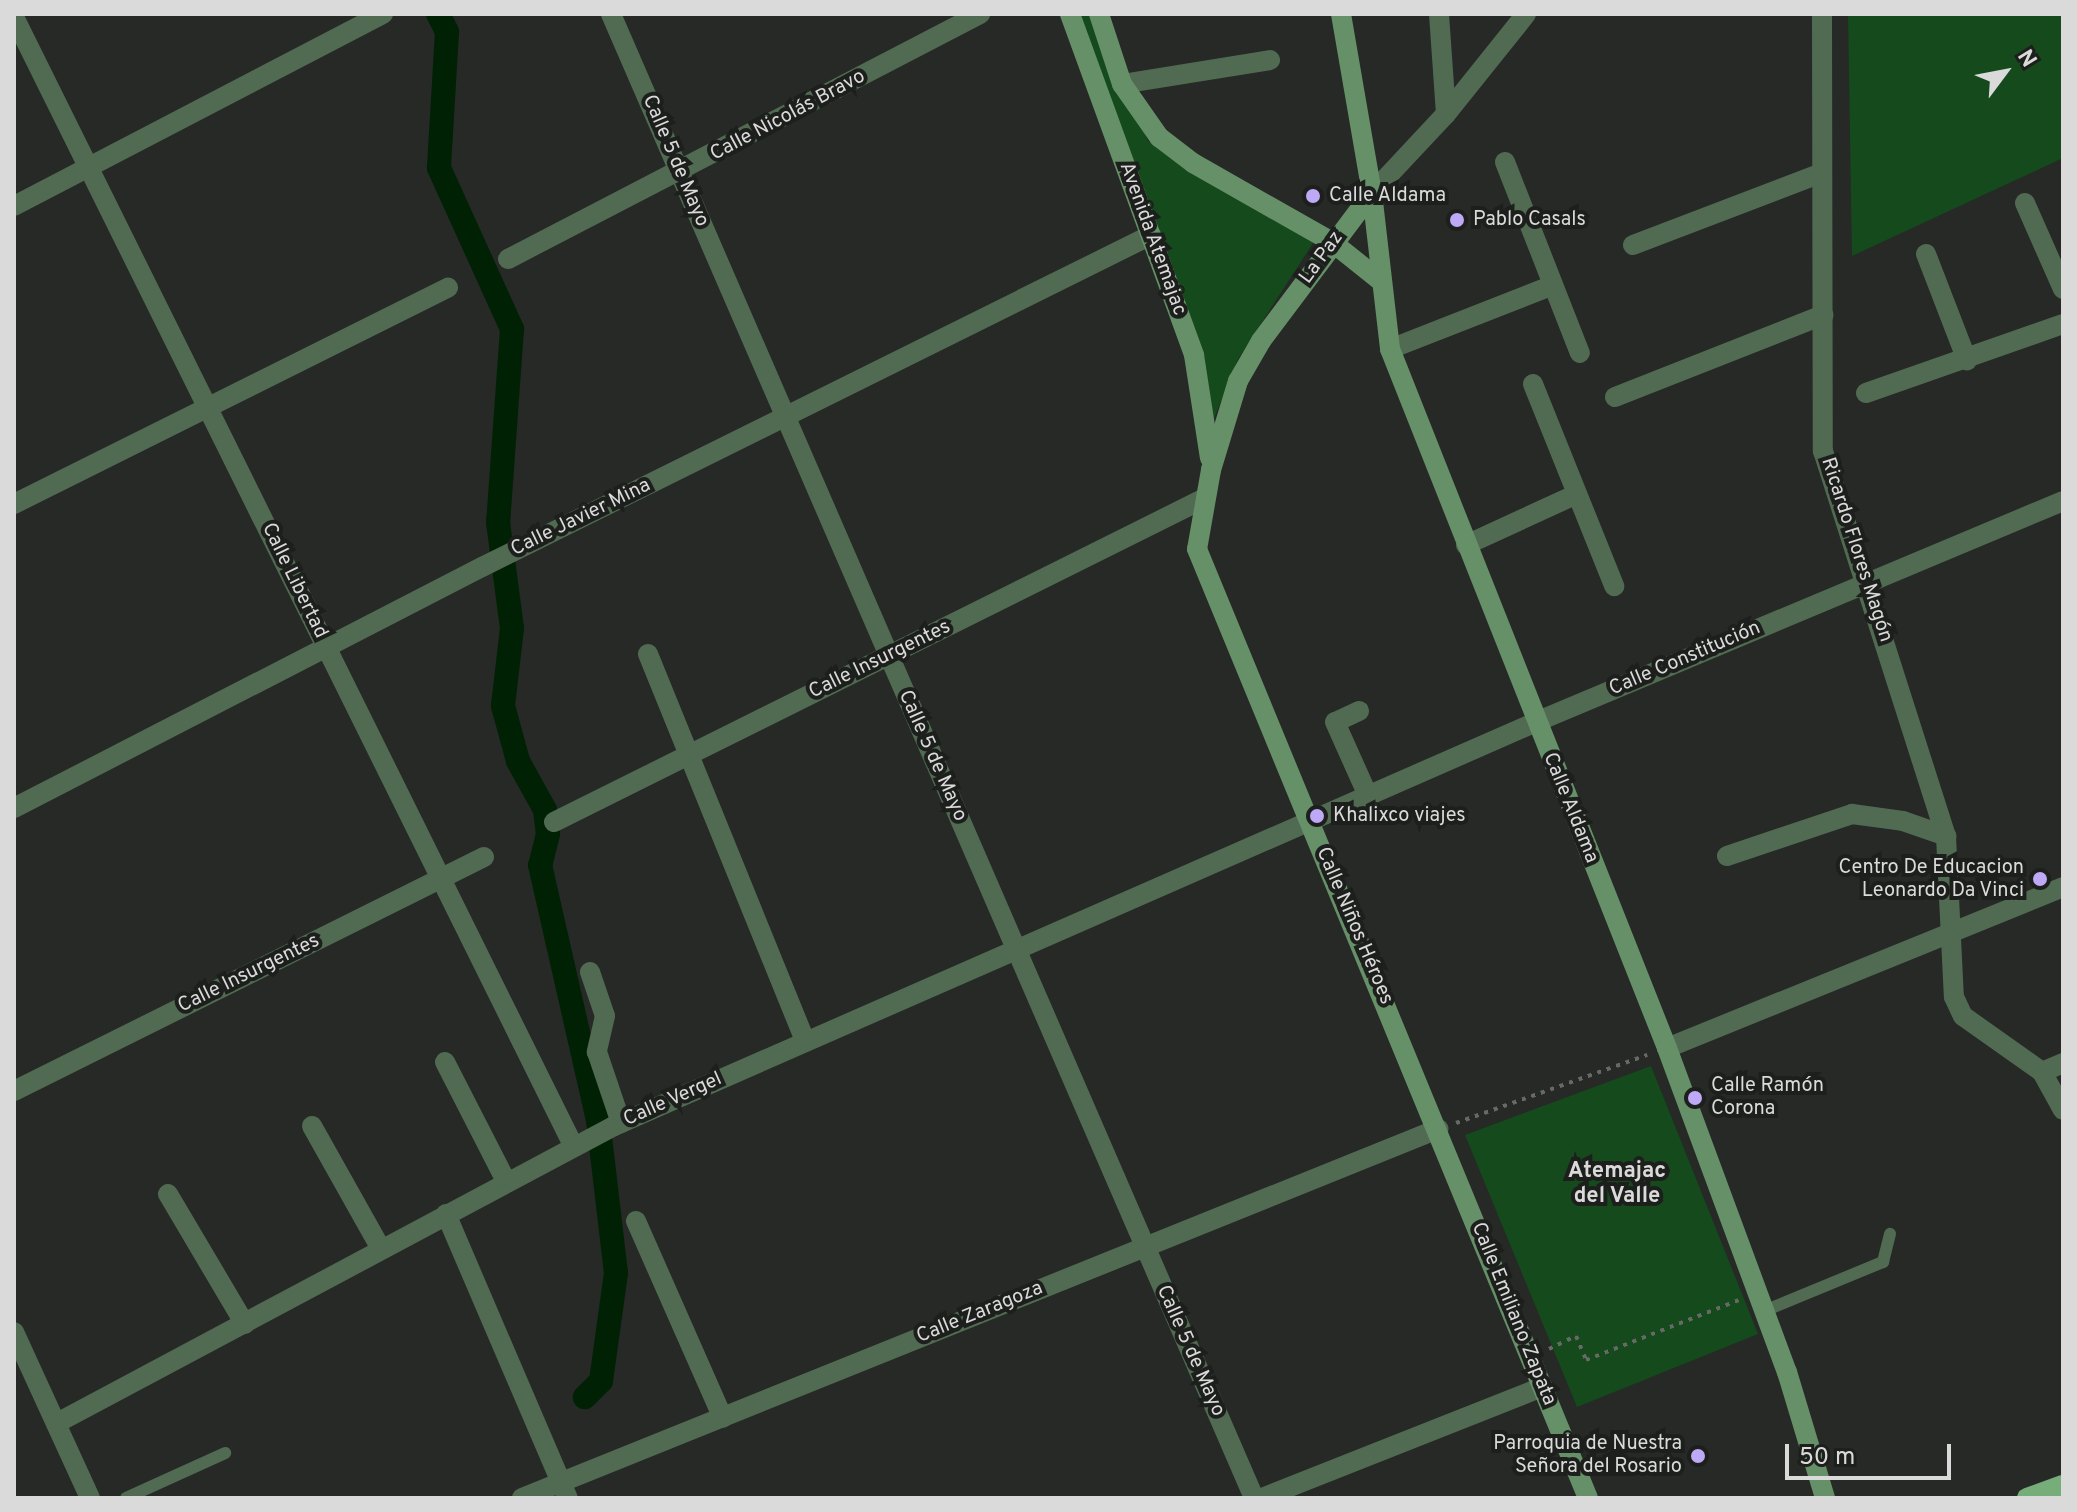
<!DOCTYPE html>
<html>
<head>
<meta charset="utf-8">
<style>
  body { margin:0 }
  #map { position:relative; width:2077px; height:1512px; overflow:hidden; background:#262926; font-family:Overpass,sans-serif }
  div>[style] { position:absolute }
  .green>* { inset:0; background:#154a1c }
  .canal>* { height:24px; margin:-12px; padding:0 12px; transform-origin:12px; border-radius:12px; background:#002104 }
  .path>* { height:4px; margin-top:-2px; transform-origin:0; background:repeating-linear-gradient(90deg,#676967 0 4px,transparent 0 10px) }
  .lane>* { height:12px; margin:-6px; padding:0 6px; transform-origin:6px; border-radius:6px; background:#516b52 }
  .street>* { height:20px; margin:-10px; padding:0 10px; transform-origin:10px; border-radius:10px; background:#516b52 }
  .secondary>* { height:20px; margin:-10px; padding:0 10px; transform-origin:10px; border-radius:10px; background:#669068 }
  .primary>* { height:20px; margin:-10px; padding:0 10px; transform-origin:10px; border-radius:10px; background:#76ad79 }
  .dots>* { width:22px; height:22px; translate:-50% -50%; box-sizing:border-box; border:4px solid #1d1f1d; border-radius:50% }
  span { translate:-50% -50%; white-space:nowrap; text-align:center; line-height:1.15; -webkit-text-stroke:8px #1d1f1d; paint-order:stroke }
  .street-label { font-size:20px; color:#d9dad9 }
  .poi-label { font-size:20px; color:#d9dad9 }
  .left { translate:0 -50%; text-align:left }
  .right { translate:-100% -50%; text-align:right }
  .neighbourhood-label { font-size:22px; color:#d9dad9; font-weight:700 }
  .frame { position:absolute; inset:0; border:16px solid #d9dad9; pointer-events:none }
  .north { position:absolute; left:1965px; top:32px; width:80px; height:80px; -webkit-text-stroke:6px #1d1f1d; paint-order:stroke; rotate:58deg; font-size:22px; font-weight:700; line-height:32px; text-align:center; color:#d9dad9 }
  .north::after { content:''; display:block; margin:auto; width:28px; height:36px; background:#d9dad9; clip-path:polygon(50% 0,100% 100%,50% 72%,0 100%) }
  .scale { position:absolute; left:1785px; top:1444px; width:166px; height:36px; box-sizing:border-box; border:4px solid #d9dad9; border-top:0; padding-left:10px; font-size:24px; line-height:28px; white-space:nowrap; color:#d9dad9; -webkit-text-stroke:6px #1d1f1d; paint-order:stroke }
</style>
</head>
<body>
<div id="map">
  <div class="green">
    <div style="clip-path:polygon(1073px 14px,1091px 14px,1148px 141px,1313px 243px,1238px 359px,1211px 426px)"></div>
    <div style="clip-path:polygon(1848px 14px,2063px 14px,2063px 158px,1852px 256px)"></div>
    <div style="clip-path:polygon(1651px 1066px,1758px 1334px,1577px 1407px,1465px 1135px)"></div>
  </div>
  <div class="canal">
    <div style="left:438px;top:14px;width:20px;rotate:63deg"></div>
    <div style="left:447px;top:32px;width:136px;rotate:93.4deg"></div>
    <div style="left:439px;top:168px;width:177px;rotate:65.6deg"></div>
    <div style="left:512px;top:329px;width:194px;rotate:94.1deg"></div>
    <div style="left:498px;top:522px;width:107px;rotate:82.5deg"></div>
    <div style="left:512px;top:628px;width:79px;rotate:96.6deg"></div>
    <div style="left:503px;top:706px;width:57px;rotate:74.7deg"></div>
    <div style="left:518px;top:761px;width:56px;rotate:61.1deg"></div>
    <div style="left:545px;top:810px;width:24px;rotate:83deg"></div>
    <div style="left:548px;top:834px;width:32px;rotate:104deg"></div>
    <div style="left:540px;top:865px;width:262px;rotate:77.2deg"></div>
    <div style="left:598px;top:1120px;width:154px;rotate:83.3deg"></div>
    <div style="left:616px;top:1273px;width:109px;rotate:97.9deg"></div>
    <div style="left:601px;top:1381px;width:23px;rotate:135deg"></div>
  </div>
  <div class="path">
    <div style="left:1456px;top:1123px;width:203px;rotate:-19.6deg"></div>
    <div style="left:1549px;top:1349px;width:30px;rotate:-26deg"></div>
    <div style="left:1576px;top:1336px;width:26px;rotate:67deg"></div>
    <div style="left:1586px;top:1360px;width:164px;rotate:-21.4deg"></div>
  </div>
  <div class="lane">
    <div style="left:1764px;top:1311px;width:129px;rotate:-22.4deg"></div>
    <div style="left:1883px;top:1262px;width:29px;rotate:-76deg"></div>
    <div style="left:126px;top:1498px;width:109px;rotate:-24.4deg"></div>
  </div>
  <div class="street">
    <div style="left:611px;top:14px;width:1617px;rotate:66.57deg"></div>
    <div style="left:1439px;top:14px;width:100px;rotate:86deg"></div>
    <div style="left:1822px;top:14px;width:437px;rotate:89.9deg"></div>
    <div style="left:1823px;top:451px;width:404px;rotate:72.3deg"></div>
    <div style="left:1946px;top:836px;width:161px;rotate:87.2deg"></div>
    <div style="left:1954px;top:997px;width:21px;rotate:65deg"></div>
    <div style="left:1963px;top:1016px;width:97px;rotate:35.3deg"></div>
    <div style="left:2042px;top:1072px;width:43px;rotate:61.1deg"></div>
    <div style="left:14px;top:17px;width:1259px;rotate:63.64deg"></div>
    <div style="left:1122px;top:84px;width:150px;rotate:-9.2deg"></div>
    <div style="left:1505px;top:162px;width:205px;rotate:68.6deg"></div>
    <div style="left:1372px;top:193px;width:108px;rotate:-46.9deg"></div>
    <div style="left:1446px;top:114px;width:128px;rotate:-51.3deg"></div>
    <div style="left:2025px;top:203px;width:94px;rotate:66.2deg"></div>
    <div style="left:14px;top:206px;width:416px;rotate:-27.5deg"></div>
    <div style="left:1633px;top:245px;width:199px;rotate:-20.9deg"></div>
    <div style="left:1926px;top:254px;width:114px;rotate:68.9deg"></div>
    <div style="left:508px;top:259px;width:532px;rotate:-27.43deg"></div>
    <div style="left:1390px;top:349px;width:175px;rotate:-21.4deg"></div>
    <div style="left:1533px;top:384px;width:218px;rotate:68.1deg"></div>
    <div style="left:1866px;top:393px;width:209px;rotate:-19.3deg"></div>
    <div style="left:1615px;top:397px;width:224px;rotate:-21.5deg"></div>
    <div style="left:14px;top:504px;width:485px;rotate:-26.5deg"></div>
    <div style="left:1466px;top:545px;width:122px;rotate:-24.7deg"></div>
    <div style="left:648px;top:654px;width:418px;rotate:67.9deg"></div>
    <div style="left:1359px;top:711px;width:26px;rotate:155deg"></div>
    <div style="left:1335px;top:722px;width:83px;rotate:65.9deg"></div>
    <div style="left:14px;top:808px;width:526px;rotate:-27.25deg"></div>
    <div style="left:482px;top:567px;width:747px;rotate:-26.39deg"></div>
    <div style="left:554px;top:822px;width:727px;rotate:-26.46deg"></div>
    <div style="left:1727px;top:856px;width:132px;rotate:-18.6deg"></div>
    <div style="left:1852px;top:814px;width:51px;rotate:7.8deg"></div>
    <div style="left:1903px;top:821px;width:46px;rotate:19.2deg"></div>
    <div style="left:590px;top:972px;width:46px;rotate:71.2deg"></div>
    <div style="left:605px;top:1016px;width:37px;rotate:103deg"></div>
    <div style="left:597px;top:1052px;width:75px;rotate:71.3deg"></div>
    <div style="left:1667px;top:1048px;width:427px;rotate:-22.1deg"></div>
    <div style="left:445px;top:1062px;width:134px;rotate:62.9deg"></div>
    <div style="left:2042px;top:1072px;width:23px;rotate:-23deg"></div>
    <div style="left:14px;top:1091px;width:525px;rotate:-26.47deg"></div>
    <div style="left:312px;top:1126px;width:141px;rotate:60.7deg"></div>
    <div style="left:168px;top:1194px;width:151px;rotate:59.4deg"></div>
    <div style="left:446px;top:1214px;width:309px;rotate:66.8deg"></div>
    <div style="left:636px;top:1221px;width:215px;rotate:66.2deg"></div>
    <div style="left:14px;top:1332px;width:183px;rotate:65.4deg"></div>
    <div style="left:57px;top:1423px;width:631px;rotate:-28.07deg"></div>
    <div style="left:614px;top:1126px;width:1007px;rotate:-23.66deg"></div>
    <div style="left:1536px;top:722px;width:571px;rotate:-22.75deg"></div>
    <div style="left:522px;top:1498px;width:988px;rotate:-21.94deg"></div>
    <div style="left:1262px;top:1498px;width:302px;rotate:-21.6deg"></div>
  </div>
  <div class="secondary">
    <div style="left:1070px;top:14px;width:363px;rotate:70deg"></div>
    <div style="left:1194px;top:355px;width:104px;rotate:81.2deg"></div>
    <div style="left:1099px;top:14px;width:74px;rotate:71.8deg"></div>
    <div style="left:1122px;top:84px;width:65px;rotate:55.1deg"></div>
    <div style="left:1159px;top:137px;width:43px;rotate:37.4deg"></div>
    <div style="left:1193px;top:163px;width:160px;rotate:29.6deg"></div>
    <div style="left:1332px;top:242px;width:64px;rotate:38.7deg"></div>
    <div style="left:1341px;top:14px;width:182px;rotate:80.2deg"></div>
    <div style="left:1372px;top:193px;width:157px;rotate:83.4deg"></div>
    <div style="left:1390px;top:349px;width:752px;rotate:68.38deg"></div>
    <div style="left:1667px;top:1048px;width:346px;rotate:69.7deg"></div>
    <div style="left:1787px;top:1372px;width:132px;rotate:73.2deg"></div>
    <div style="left:1372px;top:193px;width:185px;rotate:126.9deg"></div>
    <div style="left:1261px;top:341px;width:46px;rotate:119.9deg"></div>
    <div style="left:1238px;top:381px;width:93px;rotate:106.9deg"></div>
    <div style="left:1211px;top:470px;width:80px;rotate:100deg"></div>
    <div style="left:1197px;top:549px;width:1026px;rotate:67.61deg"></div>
  </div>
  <div class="primary">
    <div style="left:2027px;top:1498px;width:38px;rotate:-20deg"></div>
  </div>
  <div class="dots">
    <div style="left:1313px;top:196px;background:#bda9f5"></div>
    <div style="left:1457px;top:220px;background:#bda9f5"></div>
    <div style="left:1317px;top:816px;background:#bda9f5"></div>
    <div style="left:2040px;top:879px;background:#bda9f5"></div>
    <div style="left:1695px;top:1098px;background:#bda9f5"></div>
    <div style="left:1698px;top:1456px;background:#bda9f5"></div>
  </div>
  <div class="street-label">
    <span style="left:788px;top:116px;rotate:-28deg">Calle Nicolás Bravo</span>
    <span style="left:675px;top:161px;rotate:67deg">Calle 5 de Mayo</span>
    <span style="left:1152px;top:239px;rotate:70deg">Avenida Atemajac</span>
    <span style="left:1322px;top:258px;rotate:-54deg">La Paz</span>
    <span style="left:581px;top:518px;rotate:-26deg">Calle Javier Mina</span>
    <span style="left:1856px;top:550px;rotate:72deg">Ricardo Flores Magón</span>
    <span style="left:294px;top:581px;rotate:64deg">Calle Libertad</span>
    <span style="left:1685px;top:659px;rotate:-23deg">Calle Constitución</span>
    <span style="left:880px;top:660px;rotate:-26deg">Calle Insurgentes</span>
    <span style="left:932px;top:756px;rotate:66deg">Calle 5 de Mayo</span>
    <span style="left:1570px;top:808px;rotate:68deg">Calle Aldama</span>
    <span style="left:1354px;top:926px;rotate:67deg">Calle Niños Héroes</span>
    <span style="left:249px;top:974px;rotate:-26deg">Calle Insurgentes</span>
    <span style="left:673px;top:1100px;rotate:-24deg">Calle Vergel</span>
    <span style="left:980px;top:1313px;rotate:-22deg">Calle Zaragoza</span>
    <span style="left:1513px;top:1314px;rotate:68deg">Calle Emiliano Zapata</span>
    <span style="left:1190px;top:1351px;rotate:66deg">Calle 5 de Mayo</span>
  </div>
  <div class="poi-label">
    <span class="left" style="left:1329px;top:196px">Calle Aldama</span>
    <span class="left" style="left:1473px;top:220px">Pablo Casals</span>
    <span class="left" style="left:1333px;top:816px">Khalixco viajes</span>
    <span class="right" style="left:2024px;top:880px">Centro De Educacion<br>Leonardo Da Vinci</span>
    <span class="left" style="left:1711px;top:1098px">Calle Ramón<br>Corona</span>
    <span class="right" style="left:1682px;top:1456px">Parroquia de Nuestra<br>Señora del Rosario</span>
  </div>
  <div class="neighbourhood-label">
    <span style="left:1617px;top:1184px">Atemajac<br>del Valle</span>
  </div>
  <div class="frame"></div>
  <div class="north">N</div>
  <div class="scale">50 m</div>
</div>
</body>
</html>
